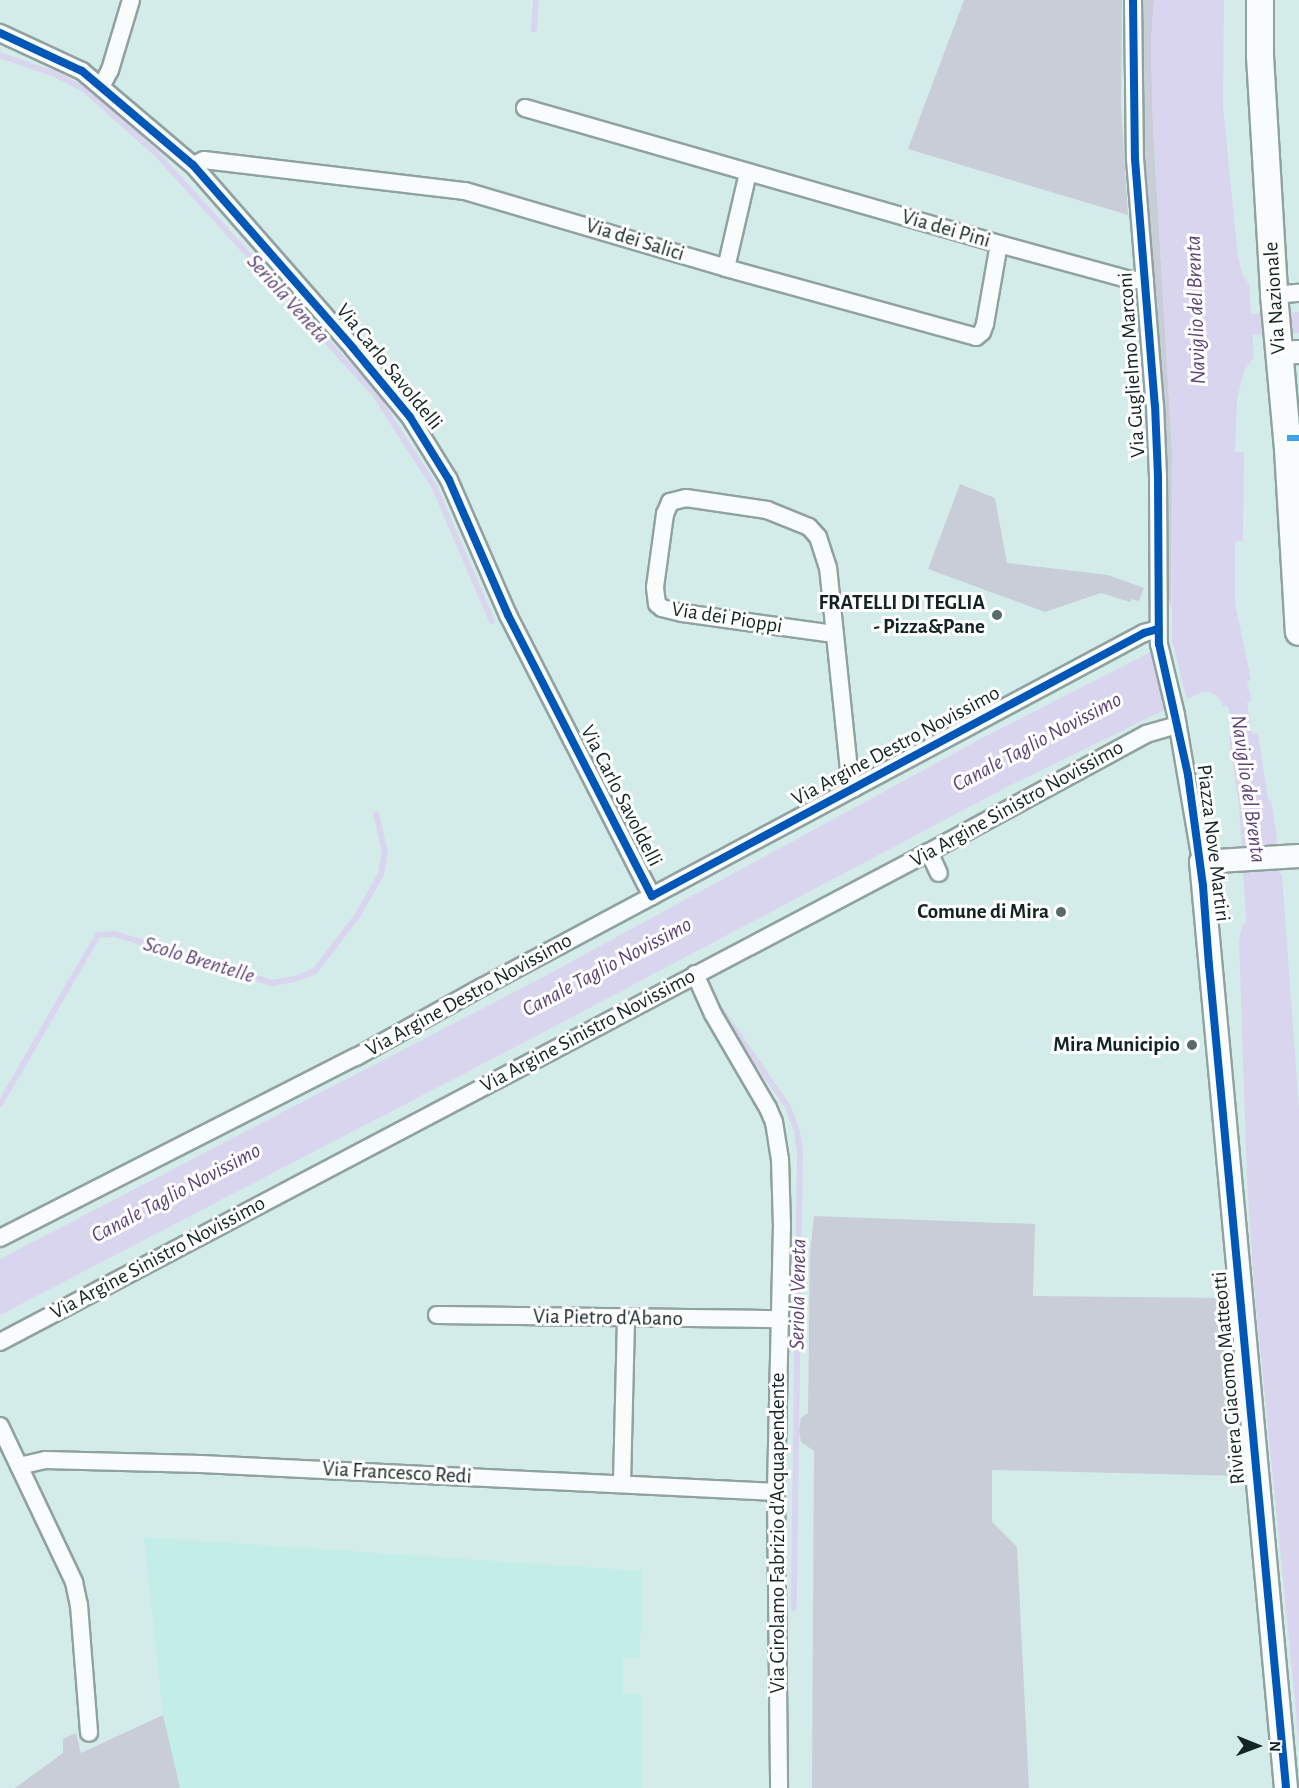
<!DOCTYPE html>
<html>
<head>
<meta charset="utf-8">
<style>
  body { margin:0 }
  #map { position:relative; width:1299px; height:1788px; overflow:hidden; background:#d4ece9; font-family:"Alegreya Sans",sans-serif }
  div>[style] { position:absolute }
  .built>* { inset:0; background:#c3ede7 }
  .green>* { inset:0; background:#c8cdd8 }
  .water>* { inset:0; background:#dad5ee }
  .pier>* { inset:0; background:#d4ece9 }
  .stream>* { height:6px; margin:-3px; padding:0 3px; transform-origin:3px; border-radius:3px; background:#dad5ee }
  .canal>* { height:21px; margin:-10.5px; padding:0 10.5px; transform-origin:10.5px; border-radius:10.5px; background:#dad5ee }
  .roads { filter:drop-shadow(2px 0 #90a2a0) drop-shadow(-2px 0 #90a2a0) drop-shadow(0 2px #90a2a0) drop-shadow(0 -2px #90a2a0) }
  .street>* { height:16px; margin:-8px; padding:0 8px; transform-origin:8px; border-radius:8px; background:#f9fcfc }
  .secondary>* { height:22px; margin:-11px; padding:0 11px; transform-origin:11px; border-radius:11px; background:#f9fcfc }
  .primary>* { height:26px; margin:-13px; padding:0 13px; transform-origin:13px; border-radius:13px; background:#f9fcfc }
  .quiet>* { height:6px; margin-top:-3px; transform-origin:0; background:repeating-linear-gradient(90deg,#3da2ea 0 12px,transparent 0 18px) }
  .cycleway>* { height:8px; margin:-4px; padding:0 4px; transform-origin:4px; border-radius:4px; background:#0057b8 }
  .dots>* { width:16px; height:16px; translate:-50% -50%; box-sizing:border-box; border:3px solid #fff; border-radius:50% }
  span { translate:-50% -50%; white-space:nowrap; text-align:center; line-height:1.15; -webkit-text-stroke:6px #fff; paint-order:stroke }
  .street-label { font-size:21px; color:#132523 }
  .poi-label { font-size:21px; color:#132523; font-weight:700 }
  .right { translate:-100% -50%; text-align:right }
  .water-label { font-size:22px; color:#5e4476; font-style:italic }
  .north { position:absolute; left:1227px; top:1716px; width:60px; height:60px; -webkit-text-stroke:4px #fff; paint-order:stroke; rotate:91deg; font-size:16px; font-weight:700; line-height:24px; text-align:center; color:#132523 }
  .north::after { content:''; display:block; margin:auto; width:21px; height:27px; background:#132523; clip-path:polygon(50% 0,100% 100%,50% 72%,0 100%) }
</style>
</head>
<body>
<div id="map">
  <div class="built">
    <div style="clip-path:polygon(144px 1537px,642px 1571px,640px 1658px,623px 1657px,623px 1694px,641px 1694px,642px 1788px,180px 1788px,163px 1715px)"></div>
  </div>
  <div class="green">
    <div style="clip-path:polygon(964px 0,1122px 0,1121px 107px,1128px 215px,908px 149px)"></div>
    <div style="clip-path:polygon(1139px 0,1154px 0,1151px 42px,1153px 127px,1172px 449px,1171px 608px,1167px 590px,1164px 437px,1141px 145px)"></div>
    <div style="clip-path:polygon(960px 484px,995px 498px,1007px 563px,1108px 575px,1144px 588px,1139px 601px,1132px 599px,1130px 602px,1101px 593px,1045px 612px,928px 569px)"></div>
    <div style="clip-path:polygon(814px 1216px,1035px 1224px,1033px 1296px,1225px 1298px,1242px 1476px,992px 1470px,992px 1522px,1017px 1547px,1029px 1788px,812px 1788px,814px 1451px,801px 1442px,799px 1430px,801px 1418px,808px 1413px,810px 1253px)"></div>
    <div style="clip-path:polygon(163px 1715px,180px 1788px,15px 1788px,63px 1753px,63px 1739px,76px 1733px,81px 1753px)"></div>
  </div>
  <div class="water">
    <div style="clip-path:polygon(1154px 0,1224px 0,1223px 106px,1238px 257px,1242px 274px,1249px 284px,1254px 357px,1244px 371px,1237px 400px,1235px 452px,1244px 452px,1243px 541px,1235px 542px,1235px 603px,1251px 680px,1247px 682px,1252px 701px,1247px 702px,1252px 734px,1258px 733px,1268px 799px,1271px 800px,1277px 837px,1275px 868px,1282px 875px,1299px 1109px,1299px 1742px,1254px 1286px,1247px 1179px,1239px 942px,1241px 929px,1246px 921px,1239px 806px,1229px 737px,1234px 736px,1228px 706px,1223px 706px,1219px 698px,1210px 692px,1202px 692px,1187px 699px,1007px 787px,544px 1032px,0 1315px,0 1259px,545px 976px,986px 736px,1172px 641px,1172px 449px,1153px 127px,1151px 42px)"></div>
  </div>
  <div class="pier">
    <div style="clip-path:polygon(1172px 641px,1187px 700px,1166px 712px,1150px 650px)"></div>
  </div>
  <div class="stream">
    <div style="left:534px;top:29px;width:29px;rotate:-86deg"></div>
    <div style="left:0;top:55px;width:58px;rotate:19.1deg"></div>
    <div style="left:55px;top:74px;width:34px;rotate:28deg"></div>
    <div style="left:85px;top:90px;width:95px;rotate:41.6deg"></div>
    <div style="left:156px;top:153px;width:328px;rotate:47.8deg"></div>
    <div style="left:376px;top:396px;width:107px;rotate:57.2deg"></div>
    <div style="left:434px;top:486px;width:147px;rotate:66.8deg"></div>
    <div style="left:717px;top:1004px;width:125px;rotate:55.4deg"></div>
    <div style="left:788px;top:1107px;width:27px;rotate:70deg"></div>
    <div style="left:797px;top:1132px;width:20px;rotate:81deg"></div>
    <div style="left:800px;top:1152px;width:456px;rotate:90.8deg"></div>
    <div style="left:0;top:1104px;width:195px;rotate:-59.9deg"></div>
    <div style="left:98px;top:935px;width:17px;rotate:-3deg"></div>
    <div style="left:115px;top:934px;width:164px;rotate:17.3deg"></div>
    <div style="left:272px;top:983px;width:23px;rotate:-10deg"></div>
    <div style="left:295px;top:979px;width:22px;rotate:-22deg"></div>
    <div style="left:315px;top:971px;width:71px;rotate:-52.5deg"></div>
    <div style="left:358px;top:915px;width:47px;rotate:-60.7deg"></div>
    <div style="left:381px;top:874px;width:22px;rotate:-80deg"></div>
    <div style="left:385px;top:852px;width:39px;rotate:-103deg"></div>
  </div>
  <div class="canal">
    <div style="left:1225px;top:325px;width:74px;rotate:-2.3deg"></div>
  </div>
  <div class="roads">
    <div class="street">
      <div style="left:1133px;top:0;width:159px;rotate:89.3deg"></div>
      <div style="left:1135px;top:159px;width:247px;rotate:85.4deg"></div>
      <div style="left:1155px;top:405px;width:71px;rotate:87.6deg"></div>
      <div style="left:1158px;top:476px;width:168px;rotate:89.7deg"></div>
      <div style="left:1159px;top:644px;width:73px;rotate:76.5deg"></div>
      <div style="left:1176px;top:715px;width:149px;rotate:80.3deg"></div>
      <div style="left:0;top:33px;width:90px;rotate:24.9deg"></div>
      <div style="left:82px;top:71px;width:145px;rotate:40.3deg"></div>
      <div style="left:193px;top:165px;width:243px;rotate:48.8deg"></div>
      <div style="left:353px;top:348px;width:89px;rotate:50.4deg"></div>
      <div style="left:410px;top:417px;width:74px;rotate:58.2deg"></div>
      <div style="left:449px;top:480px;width:147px;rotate:66.4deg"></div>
      <div style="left:508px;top:615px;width:316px;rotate:62.9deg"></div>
      <div style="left:102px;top:85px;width:17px;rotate:-62deg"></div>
      <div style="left:110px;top:70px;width:73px;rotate:-73.3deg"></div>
      <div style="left:525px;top:108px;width:493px;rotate:16deg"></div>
      <div style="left:999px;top:244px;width:137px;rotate:15.3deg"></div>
      <div style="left:1131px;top:280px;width:14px"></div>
      <div style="left:193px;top:165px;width:12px;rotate:-24deg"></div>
      <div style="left:204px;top:160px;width:263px;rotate:6.8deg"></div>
      <div style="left:465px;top:191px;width:272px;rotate:16.4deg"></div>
      <div style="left:726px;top:268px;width:259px;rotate:15.4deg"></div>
      <div style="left:976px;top:337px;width:8px;rotate:-40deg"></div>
      <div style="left:982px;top:332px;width:9px;rotate:-69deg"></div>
      <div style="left:985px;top:324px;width:81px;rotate:-80.1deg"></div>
      <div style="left:726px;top:268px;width:98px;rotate:-77deg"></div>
      <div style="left:1274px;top:295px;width:25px;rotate:-5deg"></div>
      <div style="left:834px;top:634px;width:153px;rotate:-172.1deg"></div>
      <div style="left:682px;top:613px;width:21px;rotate:-166deg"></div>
      <div style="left:662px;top:608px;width:6px;rotate:-141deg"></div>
      <div style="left:657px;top:604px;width:17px;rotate:-97deg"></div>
      <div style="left:655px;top:587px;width:74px;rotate:-82.2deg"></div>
      <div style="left:665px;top:514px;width:13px;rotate:-67deg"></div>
      <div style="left:670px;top:502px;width:16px;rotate:-14deg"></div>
      <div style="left:686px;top:498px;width:82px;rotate:8.4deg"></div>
      <div style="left:767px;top:510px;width:45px;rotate:22deg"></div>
      <div style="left:809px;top:527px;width:13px;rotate:48deg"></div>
      <div style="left:818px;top:537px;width:32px;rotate:72deg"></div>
      <div style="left:828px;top:567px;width:213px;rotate:84.1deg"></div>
      <div style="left:850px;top:779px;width:10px;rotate:66deg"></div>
      <div style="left:929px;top:852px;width:23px;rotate:65deg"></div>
      <div style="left:695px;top:974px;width:44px;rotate:65.8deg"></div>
      <div style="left:713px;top:1014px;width:109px;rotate:59.7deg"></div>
      <div style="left:768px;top:1108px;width:15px;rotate:67deg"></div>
      <div style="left:774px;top:1122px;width:37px;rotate:81deg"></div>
      <div style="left:780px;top:1159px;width:66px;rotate:88.3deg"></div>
      <div style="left:782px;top:1225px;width:267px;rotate:91.3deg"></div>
      <div style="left:776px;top:1492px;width:296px;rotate:89.4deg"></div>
      <div style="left:0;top:1238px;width:399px;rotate:-27deg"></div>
      <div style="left:356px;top:1057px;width:144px;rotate:-29.1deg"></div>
      <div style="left:482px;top:987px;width:751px;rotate:-28.14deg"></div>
      <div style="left:1144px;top:633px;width:15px;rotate:-16deg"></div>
      <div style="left:437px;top:1315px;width:342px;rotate:0.7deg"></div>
      <div style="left:0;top:1342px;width:1050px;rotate:-27.81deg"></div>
      <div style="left:929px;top:852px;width:247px;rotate:-28.5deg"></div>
      <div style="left:1146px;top:734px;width:33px;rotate:-16deg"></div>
      <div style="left:0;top:1426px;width:173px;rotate:64.6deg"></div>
      <div style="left:74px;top:1582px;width:24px;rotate:78deg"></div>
      <div style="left:79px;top:1605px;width:128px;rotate:85.5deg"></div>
      <div style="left:19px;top:1466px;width:27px;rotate:-13deg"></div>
      <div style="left:45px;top:1460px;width:156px;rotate:1.5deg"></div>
      <div style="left:201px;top:1464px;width:576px;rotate:2.79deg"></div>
      <div style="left:622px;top:1483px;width:165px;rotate:-88.6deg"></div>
    </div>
    <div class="secondary">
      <div style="left:1278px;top:353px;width:21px;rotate:-3deg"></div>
      <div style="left:1286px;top:1788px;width:930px;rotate:-95.24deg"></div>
      <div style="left:1201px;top:862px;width:98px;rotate:-3.5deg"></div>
    </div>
    <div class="primary">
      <div style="left:1260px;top:0;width:56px;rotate:90deg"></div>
      <div style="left:1260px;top:56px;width:239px;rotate:86.6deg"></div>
      <div style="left:1274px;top:295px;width:155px;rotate:84.8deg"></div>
      <div style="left:1288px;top:449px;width:183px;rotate:86.6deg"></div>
    </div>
  </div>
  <div class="quiet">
    <div style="left:1287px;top:438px;width:12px"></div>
  </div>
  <div class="cycleway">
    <div style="left:1133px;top:0;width:159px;rotate:89.3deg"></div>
    <div style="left:1135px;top:159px;width:247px;rotate:85.4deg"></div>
    <div style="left:1155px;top:405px;width:71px;rotate:87.6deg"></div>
    <div style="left:1158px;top:476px;width:168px;rotate:89.7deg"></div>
    <div style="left:1159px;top:644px;width:134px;rotate:77.5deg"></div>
    <div style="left:1188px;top:775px;width:112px;rotate:82.3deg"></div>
    <div style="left:1203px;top:886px;width:79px;rotate:85.7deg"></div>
    <div style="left:1209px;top:965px;width:827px;rotate:84.65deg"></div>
    <div style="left:0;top:33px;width:90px;rotate:24.9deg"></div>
    <div style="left:82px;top:71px;width:145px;rotate:40.3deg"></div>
    <div style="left:193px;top:165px;width:243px;rotate:48.8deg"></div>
    <div style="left:353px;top:348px;width:89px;rotate:50.4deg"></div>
    <div style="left:410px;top:417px;width:74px;rotate:58.2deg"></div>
    <div style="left:449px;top:480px;width:147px;rotate:66.4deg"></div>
    <div style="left:508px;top:615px;width:316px;rotate:62.9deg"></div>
    <div style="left:652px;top:896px;width:558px;rotate:-28.13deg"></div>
    <div style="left:1144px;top:633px;width:15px;rotate:-16deg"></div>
  </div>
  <div class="dots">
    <div style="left:997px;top:615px;background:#576b68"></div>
    <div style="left:1061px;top:912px;background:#576b68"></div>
    <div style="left:1192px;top:1045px;background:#576b68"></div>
  </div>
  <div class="street-label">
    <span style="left:946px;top:229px;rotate:16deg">Via dei Pini</span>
    <span style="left:635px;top:240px;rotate:17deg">Via dei Salici</span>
    <span style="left:1275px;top:298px;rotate:-94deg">Via Nazionale</span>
    <span style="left:1132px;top:365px;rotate:-94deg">Via Guglielmo Marconi</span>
    <span style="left:389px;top:367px;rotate:51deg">Via Carlo Savoldelli</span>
    <span style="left:727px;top:618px;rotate:9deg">Via dei Pioppi</span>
    <span style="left:896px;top:746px;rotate:-28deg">Via Argine Destro Novissimo</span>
    <span style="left:621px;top:796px;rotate:63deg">Via Carlo Savoldelli</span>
    <span style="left:1017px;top:804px;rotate:-29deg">Via Argine Sinistro Novissimo</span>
    <span style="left:1213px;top:843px;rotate:83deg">Piazza Nove Martiri</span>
    <span style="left:469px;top:995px;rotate:-29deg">Via Argine Destro Novissimo</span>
    <span style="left:588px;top:1031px;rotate:-28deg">Via Argine Sinistro Novissimo</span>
    <span style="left:158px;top:1258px;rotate:-28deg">Via Argine Sinistro Novissimo</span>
    <span style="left:608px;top:1318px;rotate:1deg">Via Pietro d'Abano</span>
    <span style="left:1229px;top:1378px;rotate:-95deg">Riviera Giacomo Matteotti</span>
    <span style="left:397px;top:1473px;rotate:3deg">Via Francesco Redi</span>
    <span style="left:778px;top:1533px;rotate:-90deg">Via Girolamo Fabrizio d'Acquapendente</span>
  </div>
  <div class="poi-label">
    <span class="right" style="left:985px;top:615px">FRATELLI DI TEGLIA<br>- Pizza&amp;Pane</span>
    <span class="right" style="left:1049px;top:912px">Comune di Mira</span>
    <span class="right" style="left:1180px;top:1045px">Mira Municipio</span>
  </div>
  <div class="water-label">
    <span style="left:288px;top:299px;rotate:48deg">Seriola Veneta</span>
    <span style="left:1196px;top:310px;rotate:-92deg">Naviglio del Brenta</span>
    <span style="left:1037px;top:742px;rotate:-28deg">Canale Taglio Novissimo</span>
    <span style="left:1248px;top:789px;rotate:82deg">Naviglio del Brenta</span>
    <span style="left:199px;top:960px;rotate:17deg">Scolo Brentelle</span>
    <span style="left:607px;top:967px;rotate:-28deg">Canale Taglio Novissimo</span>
    <span style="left:176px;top:1193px;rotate:-28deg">Canale Taglio Novissimo</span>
    <span style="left:798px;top:1294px;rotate:-89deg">Seriola Veneta</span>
  </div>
  <div class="north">N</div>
</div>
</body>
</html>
